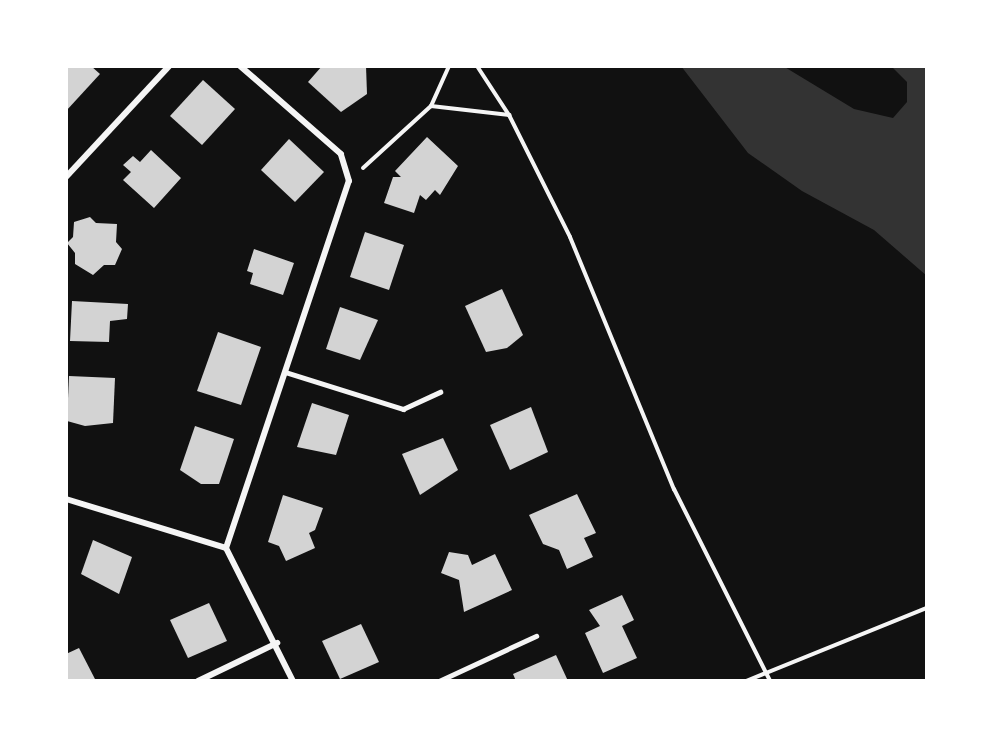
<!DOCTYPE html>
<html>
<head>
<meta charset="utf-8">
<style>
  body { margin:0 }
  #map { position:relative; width:993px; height:747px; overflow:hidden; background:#111; font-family:Commissioner,sans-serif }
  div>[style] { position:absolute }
  .water>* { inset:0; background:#333 }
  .building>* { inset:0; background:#d3d3d3 }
  .path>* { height:4px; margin:-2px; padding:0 2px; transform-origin:2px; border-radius:2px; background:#f5f5f5 }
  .service>* { height:4.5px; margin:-2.25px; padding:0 2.25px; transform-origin:2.25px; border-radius:2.25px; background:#f5f5f5 }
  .minor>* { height:6px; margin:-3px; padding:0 3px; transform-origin:3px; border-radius:3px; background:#f5f5f5 }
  span { translate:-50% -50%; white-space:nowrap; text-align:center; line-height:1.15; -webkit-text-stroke:5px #fff; paint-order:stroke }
  .frame { position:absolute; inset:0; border:68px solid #fff; pointer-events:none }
</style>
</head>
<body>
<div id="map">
  <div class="water">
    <div style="clip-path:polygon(681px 66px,783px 66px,854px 109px,893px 118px,907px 102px,907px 82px,891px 66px,927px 66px,927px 276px,874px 230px,802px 191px,748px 153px)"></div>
  </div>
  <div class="building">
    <div style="clip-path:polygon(66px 66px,91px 66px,100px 74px,66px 111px)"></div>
    <div style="clip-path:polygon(322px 66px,366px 66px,367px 94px,341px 112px,308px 82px)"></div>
    <div style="clip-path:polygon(203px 80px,235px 109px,202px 145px,170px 116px)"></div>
    <div style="clip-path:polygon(427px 137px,458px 166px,440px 195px,435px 190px,426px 200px,420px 195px,414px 213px,384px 203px,393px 177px,401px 177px,395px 171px)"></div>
    <div style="clip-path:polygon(289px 139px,324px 172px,295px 202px,261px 170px)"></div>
    <div style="clip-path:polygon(151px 150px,181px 178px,154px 208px,123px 180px,131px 172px,123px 165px,133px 156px,140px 162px)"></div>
    <div style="clip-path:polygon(90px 217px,96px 223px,117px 224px,116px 242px,122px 249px,115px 265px,104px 265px,93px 275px,75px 264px,75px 253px,67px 243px,73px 237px,74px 222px)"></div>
    <div style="clip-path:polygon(365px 232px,404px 245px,389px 290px,350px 277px)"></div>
    <div style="clip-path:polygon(254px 249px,294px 263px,283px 295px,250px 284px,253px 273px,247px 271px)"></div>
    <div style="clip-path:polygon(502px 289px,523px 335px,507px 348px,486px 352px,465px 306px)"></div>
    <div style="clip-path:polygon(72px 301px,128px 304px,127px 319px,110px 321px,109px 342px,70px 341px)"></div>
    <div style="clip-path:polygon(340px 307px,378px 320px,360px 360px,326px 349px)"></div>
    <div style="clip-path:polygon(218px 332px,261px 347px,241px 405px,197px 391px)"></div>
    <div style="clip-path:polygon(69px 376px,115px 378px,113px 423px,85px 426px,67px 421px)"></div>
    <div style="clip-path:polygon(312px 403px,349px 415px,336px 455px,297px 447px)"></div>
    <div style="clip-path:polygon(531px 407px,548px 452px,510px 470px,490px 425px)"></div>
    <div style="clip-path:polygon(195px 426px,234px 439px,219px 484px,201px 484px,180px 470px)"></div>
    <div style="clip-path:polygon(443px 438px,458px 470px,420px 495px,402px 454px)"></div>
    <div style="clip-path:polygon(577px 494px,596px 533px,584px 538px,593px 557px,567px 569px,559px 550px,543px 544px,529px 515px)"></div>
    <div style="clip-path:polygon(283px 495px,323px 508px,315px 530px,309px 533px,315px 548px,286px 561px,279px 546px,268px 542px)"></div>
    <div style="clip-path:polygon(93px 540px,132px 557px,119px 594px,81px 574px)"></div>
    <div style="clip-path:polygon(449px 552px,468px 555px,472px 565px,495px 554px,512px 590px,464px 612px,459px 580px,441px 573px)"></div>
    <div style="clip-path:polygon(622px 595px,634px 620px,622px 626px,637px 658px,603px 673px,585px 633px,600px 626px,589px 610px)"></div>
    <div style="clip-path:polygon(209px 603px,227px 641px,188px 658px,170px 620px)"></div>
    <div style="clip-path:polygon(361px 624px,379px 662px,340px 679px,322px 641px)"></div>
    <div style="clip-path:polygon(79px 648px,96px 681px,66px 681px,66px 654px)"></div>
    <div style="clip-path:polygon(556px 655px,568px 681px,516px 681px,513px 674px)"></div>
  </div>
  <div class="path">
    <div style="left:449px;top:66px;width:44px;rotate:114.2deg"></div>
    <div style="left:431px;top:106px;width:79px;rotate:6.6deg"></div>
    <div style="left:477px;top:66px;width:59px;rotate:56.9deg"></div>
    <div style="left:509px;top:115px;width:136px;rotate:63.4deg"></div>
    <div style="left:570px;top:237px;width:273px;rotate:67.6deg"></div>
    <div style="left:674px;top:489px;width:215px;rotate:63.4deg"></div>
    <div style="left:363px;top:168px;width:92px;rotate:-42.4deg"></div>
    <div style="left:746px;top:681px;width:195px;rotate:-22deg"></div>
  </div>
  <div class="service">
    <div style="left:285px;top:372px;width:124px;rotate:17.4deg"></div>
    <div style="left:403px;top:409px;width:41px;rotate:-24.7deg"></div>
    <div style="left:439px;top:681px;width:107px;rotate:-24.9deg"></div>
  </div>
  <div class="minor">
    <div style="left:66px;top:177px;width:151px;rotate:-47.1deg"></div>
    <div style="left:66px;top:499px;width:167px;rotate:17deg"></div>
    <div style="left:226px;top:548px;width:149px;rotate:63.3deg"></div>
    <div style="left:226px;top:548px;width:387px;rotate:-71.5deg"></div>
    <div style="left:349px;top:181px;width:28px;rotate:-107deg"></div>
    <div style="left:341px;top:154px;width:134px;rotate:-138.9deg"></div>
    <div style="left:198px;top:681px;width:88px;rotate:-25.7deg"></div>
  </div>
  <div class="frame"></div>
</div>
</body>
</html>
